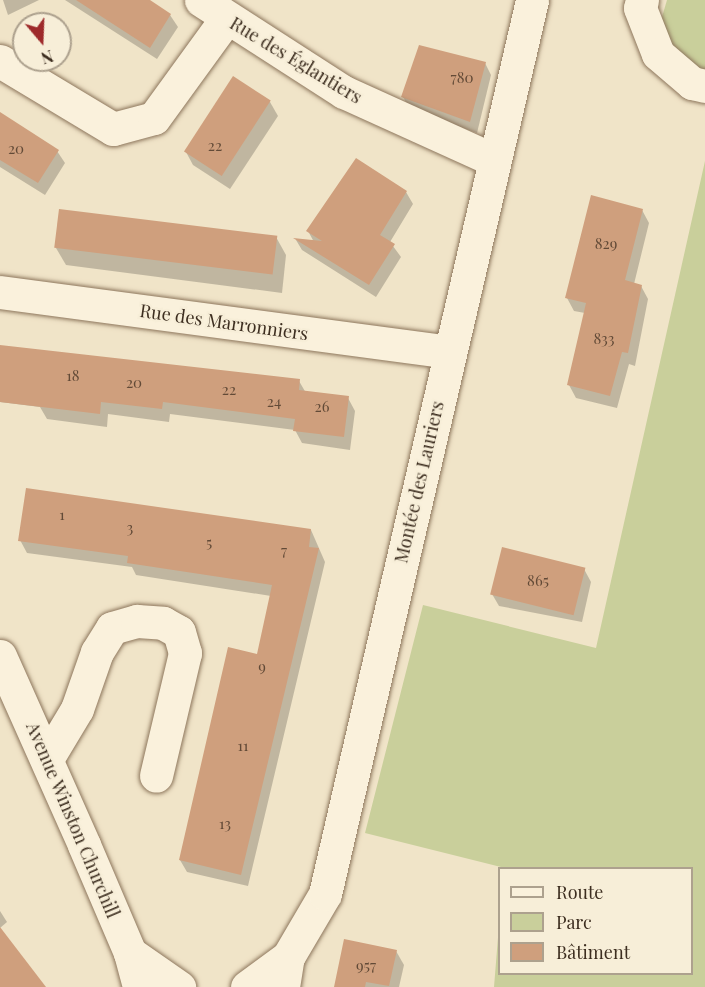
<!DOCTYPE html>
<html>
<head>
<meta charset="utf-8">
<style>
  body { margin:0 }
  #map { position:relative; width:705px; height:987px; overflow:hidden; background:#f0e4c8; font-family:"Playfair Display",serif }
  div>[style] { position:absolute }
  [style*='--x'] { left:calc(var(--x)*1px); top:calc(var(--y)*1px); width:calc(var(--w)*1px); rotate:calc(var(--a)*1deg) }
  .green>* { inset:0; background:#c9cf9b }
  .shadow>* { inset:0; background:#0003 }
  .building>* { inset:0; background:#cf9f7d; transform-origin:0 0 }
  .roads { filter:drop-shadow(0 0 2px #8d765c) drop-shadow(0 0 2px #8d765c) }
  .street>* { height:33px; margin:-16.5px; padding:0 16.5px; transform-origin:16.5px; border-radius:16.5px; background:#faf1dc }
  .secondary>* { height:33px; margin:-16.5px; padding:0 16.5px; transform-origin:16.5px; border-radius:16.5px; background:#faf1dc }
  span { translate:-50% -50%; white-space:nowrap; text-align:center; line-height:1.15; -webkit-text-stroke:4.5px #f7eed8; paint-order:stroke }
  .number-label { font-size:15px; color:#624a37 }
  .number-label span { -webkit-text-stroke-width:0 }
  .street-label { font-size:18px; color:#3d2e20 }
  .legend { position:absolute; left:498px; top:867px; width:195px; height:108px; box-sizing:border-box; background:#f7eed8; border:2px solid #ada18e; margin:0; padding:8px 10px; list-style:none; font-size:18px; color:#3d2e20 }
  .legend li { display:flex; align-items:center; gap:12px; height:30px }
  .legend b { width:30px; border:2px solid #ada18e }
  .north { position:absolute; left:12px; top:12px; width:60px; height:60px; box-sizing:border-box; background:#f7eed8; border:2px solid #ada18e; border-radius:50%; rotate:161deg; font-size:16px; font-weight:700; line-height:24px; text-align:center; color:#3d2e20 }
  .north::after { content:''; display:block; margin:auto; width:21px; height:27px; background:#9e2a2b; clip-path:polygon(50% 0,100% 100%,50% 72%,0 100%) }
</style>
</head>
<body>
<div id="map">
  <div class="green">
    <i style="clip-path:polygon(667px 0,705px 0,705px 73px,666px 41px,662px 17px)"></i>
    <i style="clip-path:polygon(705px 161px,705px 987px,494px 987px,499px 925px,500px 974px,692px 974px,692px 868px,505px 868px,365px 833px,423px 605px,596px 648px)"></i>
  </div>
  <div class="shadow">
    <i style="clip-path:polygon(3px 0,39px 0,8px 15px)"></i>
    <i style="clip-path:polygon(65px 0,148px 0,170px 15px,178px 27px,157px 59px)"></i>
    <i style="clip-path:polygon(485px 63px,491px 75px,477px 133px,410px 109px,403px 97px)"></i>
    <i style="clip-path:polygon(233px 78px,270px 102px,278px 116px,230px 189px,193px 165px,186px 152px)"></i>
    <i style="clip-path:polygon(0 114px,57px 151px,65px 163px,45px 195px,0 167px)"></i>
    <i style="clip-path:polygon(406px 192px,413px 204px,390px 242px,401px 257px,376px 297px,302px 250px,296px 240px,314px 242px,308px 231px)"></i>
    <i style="clip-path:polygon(642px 210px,649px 223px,634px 284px,641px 286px,648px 299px,635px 366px,629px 364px,617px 408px,576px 398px,569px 385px,585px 313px,574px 311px,567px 298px)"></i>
    <i style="clip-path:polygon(276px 237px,286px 255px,282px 293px,66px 265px,56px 248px)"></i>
    <i style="clip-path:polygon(0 347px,299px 381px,306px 393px,348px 398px,355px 411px,350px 450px,302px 443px,295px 430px,170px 414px,169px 422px,108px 414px,107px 427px,47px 419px,40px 407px,0 402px)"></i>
    <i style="clip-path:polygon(311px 530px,325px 562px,248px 886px,187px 872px,180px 860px,258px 656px,271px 596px,136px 575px,132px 567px,27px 553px,20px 540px)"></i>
    <i style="clip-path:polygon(584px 569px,591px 582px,582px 622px,499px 606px,492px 594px)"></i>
    <i style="clip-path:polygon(0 911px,7px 922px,0 928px)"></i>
    <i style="clip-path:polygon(396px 951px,404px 965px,399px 987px,335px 987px)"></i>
  </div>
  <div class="building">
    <i style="clip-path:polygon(76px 0,150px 0,171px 14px,150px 48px)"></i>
    <i style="clip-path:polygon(419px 45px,486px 62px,470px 122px,401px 97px)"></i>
    <i style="left:233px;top:76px;width:45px;height:90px;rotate:33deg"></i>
    <i style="clip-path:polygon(0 112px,59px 150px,38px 183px,0 160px)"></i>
    <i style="clip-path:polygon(356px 158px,407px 191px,380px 235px,395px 244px,369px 285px,293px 238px,322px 241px,306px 231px)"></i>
    <i style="clip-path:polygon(591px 195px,643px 209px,625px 280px,642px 285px,628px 353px,622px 352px,610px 396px,567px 385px,586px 303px,565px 298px)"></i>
    <i style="left:59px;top:209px;width:220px;height:39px;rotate:7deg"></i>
    <i style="clip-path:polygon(0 345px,300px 379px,299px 390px,349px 396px,344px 437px,293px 431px,295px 419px,163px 402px,162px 409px,101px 402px,100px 414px,0 402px)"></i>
    <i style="clip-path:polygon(26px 488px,311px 529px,309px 547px,319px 548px,241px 875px,179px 860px,228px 647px,257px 654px,272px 585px,127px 563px,128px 556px,18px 541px)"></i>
    <i style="left:502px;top:547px;width:86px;height:49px;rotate:14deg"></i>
    <i style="clip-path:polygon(0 927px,46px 987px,0 987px)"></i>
    <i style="clip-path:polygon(344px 939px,397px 950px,389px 986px,366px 982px,365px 987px,334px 987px)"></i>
  </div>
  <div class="roads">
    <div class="street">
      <i style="--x:201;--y:0;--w:170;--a:32.8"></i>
      <i style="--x:344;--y:92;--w:162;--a:24.4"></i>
      <i style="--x:642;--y:0;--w:8;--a:104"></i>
      <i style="--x:640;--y:8;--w:49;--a:68.6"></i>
      <i style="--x:658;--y:54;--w:45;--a:40.5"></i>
      <i style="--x:692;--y:83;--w:13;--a:13"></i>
      <i style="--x:0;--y:61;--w:132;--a:31"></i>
      <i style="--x:113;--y:129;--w:42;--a:-15"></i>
      <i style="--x:154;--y:118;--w:122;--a:-54"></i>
      <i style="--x:0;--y:292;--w:452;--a:7.6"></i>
      <i style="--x:47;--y:759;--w:58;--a:-59"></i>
      <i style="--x:77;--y:709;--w:60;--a:-70.7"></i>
      <i style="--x:97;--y:652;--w:28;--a:-58"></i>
      <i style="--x:112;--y:628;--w:26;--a:-16"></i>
      <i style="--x:137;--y:621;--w:26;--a:4"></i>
      <i style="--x:163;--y:623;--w:18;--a:29"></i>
      <i style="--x:179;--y:632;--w:22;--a:74"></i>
      <i style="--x:185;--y:653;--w:126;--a:103.3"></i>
      <i style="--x:247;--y:987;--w:51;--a:-36.2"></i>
      <i style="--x:283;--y:987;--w:30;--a:-81"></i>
      <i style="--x:288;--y:957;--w:73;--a:-59.6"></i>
      <i style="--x:325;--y:894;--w:918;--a:-76.96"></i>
    </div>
    <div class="secondary">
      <i style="--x:0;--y:656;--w:207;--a:66"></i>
      <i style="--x:84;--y:845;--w:117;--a:66.9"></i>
      <i style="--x:130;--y:953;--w:35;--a:75"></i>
      <i style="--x:130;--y:953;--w:60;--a:34.8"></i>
    </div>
  </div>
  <div class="number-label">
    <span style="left:462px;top:78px">780</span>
    <span style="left:215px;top:146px">22</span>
    <span style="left:16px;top:149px">20</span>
    <span style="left:606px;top:244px">829</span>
    <span style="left:604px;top:339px">833</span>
    <span style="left:73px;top:376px">18</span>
    <span style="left:134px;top:383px">20</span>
    <span style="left:229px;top:390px">22</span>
    <span style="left:274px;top:402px">24</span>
    <span style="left:322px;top:407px">26</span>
    <span style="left:62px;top:515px">1</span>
    <span style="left:130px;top:528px">3</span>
    <span style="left:209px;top:543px">5</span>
    <span style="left:284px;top:551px">7</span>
    <span style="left:538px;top:581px">865</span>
    <span style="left:262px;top:667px">9</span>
    <span style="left:243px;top:746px">11</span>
    <span style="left:225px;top:824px">13</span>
    <span style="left:366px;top:966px">957</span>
  </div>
  <div class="street-label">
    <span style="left:296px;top:60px;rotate:31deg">Rue des Églantiers</span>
    <span style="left:224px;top:322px;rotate:8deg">Rue des Marronniers</span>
    <span style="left:419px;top:482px;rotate:-77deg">Montée des Lauriers</span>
    <span style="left:73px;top:820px;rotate:67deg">Avenue Winston Churchill</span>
  </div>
  <ul class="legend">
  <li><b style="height:8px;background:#faf1dc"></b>Route</li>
  <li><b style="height:16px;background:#c9cf9b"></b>Parc</li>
  <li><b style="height:16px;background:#cf9f7d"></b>Bâtiment</li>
  </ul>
  <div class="north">N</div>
</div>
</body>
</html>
